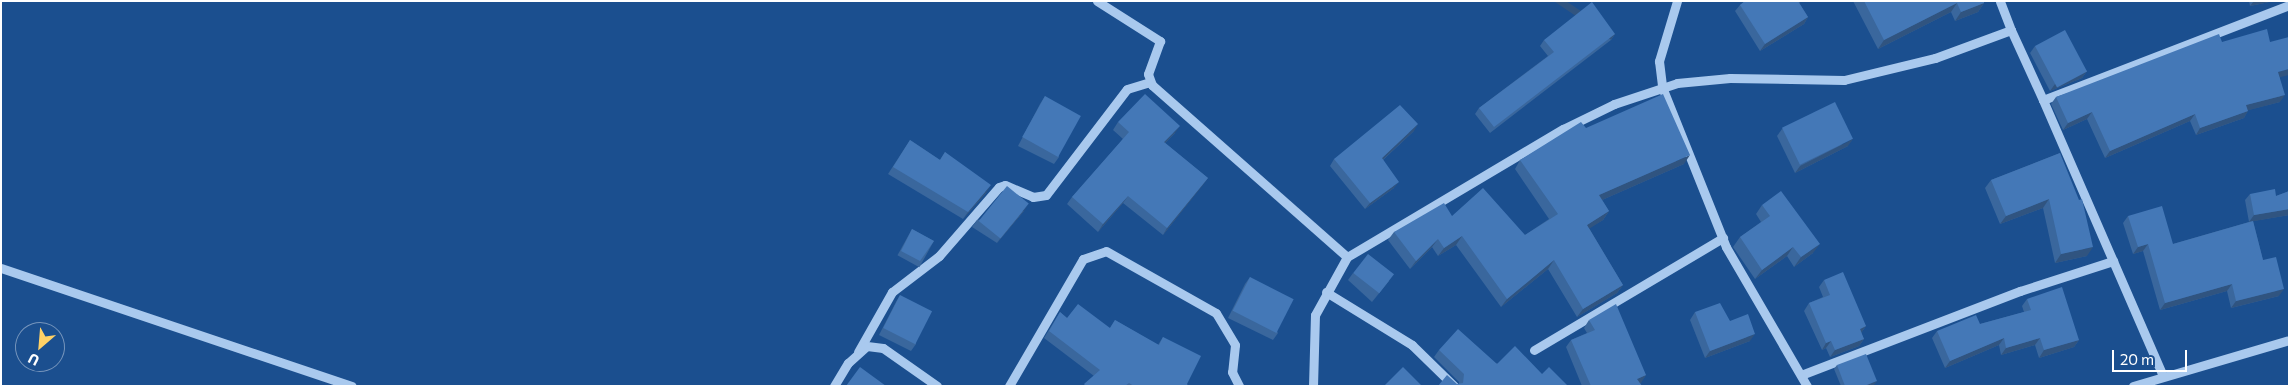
<!DOCTYPE html>
<html>
<head>
<meta charset="utf-8">
<style>
  body { margin:0 }
  #map { position:relative; width:2290px; height:387px; overflow:hidden; background:#1b4f8f; font-family:Commissioner,sans-serif }
  div>[style] { position:absolute }
  [style*='--x'] { left:calc(var(--x)*1px); top:calc(var(--y)*1px); width:calc(var(--w)*1px); rotate:calc(var(--a)*1deg) }
  .minor>* { height:9px; margin:-4.5px; padding:0 4.5px; transform-origin:4.5px; border-radius:4.5px; background:#a9c9ee }
  .wall>* { inset:0; background:#3a679d; transform-origin:0 0 }
  .shaded-wall>* { inset:0; background:#305480; transform-origin:0 0 }
  .building>* { inset:0; background:#4478b7; transform-origin:0 0 }
  span { translate:-50% -50%; white-space:nowrap; text-align:center; line-height:1.15; -webkit-text-stroke:4.5px #1b4f8f; paint-order:stroke }
  .frame { position:absolute; inset:0; border:2px solid #fff; pointer-events:none }
  .north { position:absolute; left:15px; top:322px; width:50px; height:50px; box-sizing:border-box; background:#1b4f8f; border:1px solid #7695bc; border-radius:50%; rotate:207deg; font-size:14px; font-weight:700; line-height:20px; text-align:center; color:#fff }
  .north::after { content:''; display:block; margin:auto; width:18px; height:22px; background:#ffd166; clip-path:polygon(50% 0,100% 100%,50% 72%,0 100%) }
  .scale { position:absolute; left:2112px; top:350px; width:75px; height:22px; box-sizing:border-box; border:2px solid #fff; border-top:0; padding-left:6px; font-size:15px; line-height:18px; white-space:nowrap; color:#fff; -webkit-text-stroke:4px #1b4f8f; paint-order:stroke }
</style>
</head>
<body>
<div id="map">
  <div class="minor">
    <i style="--x:1097;--y:1;--w:75;--a:32.4"></i>
    <i style="--x:1160;--y:41;--w:35;--a:110"></i>
    <i style="--x:1148;--y:74;--w:12;--a:70"></i>
    <i style="--x:1152;--y:85;--w:260;--a:41.4"></i>
    <i style="--x:1677;--y:1;--w:63;--a:106.7"></i>
    <i style="--x:1659;--y:61;--w:26;--a:83"></i>
    <i style="--x:1662;--y:87;--w:172;--a:68.2"></i>
    <i style="--x:1726;--y:247;--w:161;--a:59.8"></i>
    <i style="--x:2011;--y:30;--w:77;--a:65.4"></i>
    <i style="--x:1;--y:268;--w:370;--a:18.6"></i>
    <i style="--x:1326;--y:292;--w:101;--a:31.6"></i>
    <i style="--x:1412;--y:345;--w:59;--a:44.3"></i>
    <i style="--x:1534;--y:350;--w:220;--a:-30.7"></i>
    <i style="--x:858;--y:352;--w:69;--a:-60.5"></i>
    <i style="--x:892;--y:292;--w:59;--a:-37.5"></i>
    <i style="--x:939;--y:256;--w:91;--a:-49"></i>
    <i style="--x:999;--y:187;--w:6;--a:-18"></i>
    <i style="--x:1005;--y:185;--w:30;--a:23"></i>
    <i style="--x:1033;--y:197;--w:13;--a:-9"></i>
    <i style="--x:1046;--y:195;--w:133;--a:-52.6"></i>
    <i style="--x:1127;--y:89;--w:24;--a:-17"></i>
    <i style="--x:1801;--y:375;--w:235;--a:-21"></i>
    <i style="--x:2020;--y:291;--w:98;--a:-17.9"></i>
    <i style="--x:2163;--y:376;--w:301;--a:-113.5"></i>
    <i style="--x:2043;--y:100;--w:264;--a:-21.1"></i>
    <i style="--x:834;--y:386;--w:27;--a:-59"></i>
    <i style="--x:848;--y:363;--w:25;--a:-42"></i>
    <i style="--x:867;--y:346;--w:16;--a:7"></i>
    <i style="--x:883;--y:348;--w:66;--a:35.1"></i>
    <i style="--x:1009;--y:386;--w:147;--a:-59.8"></i>
    <i style="--x:1083;--y:259;--w:24;--a:-19"></i>
    <i style="--x:1106;--y:251;--w:126;--a:29.4"></i>
    <i style="--x:1216;--y:313;--w:37;--a:59"></i>
    <i style="--x:1235;--y:345;--w:27;--a:96"></i>
    <i style="--x:1232;--y:372;--w:16;--a:63"></i>
    <i style="--x:1313;--y:386;--w:71;--a:-88.4"></i>
    <i style="--x:1315;--y:315;--w:66;--a:-61.1"></i>
    <i style="--x:1347;--y:257;--w:251;--a:-30.7"></i>
    <i style="--x:1563;--y:129;--w:57;--a:-26.1"></i>
    <i style="--x:1614;--y:104;--w:66;--a:-18.4"></i>
    <i style="--x:1677;--y:83;--w:53;--a:-5.4"></i>
    <i style="--x:1730;--y:78;--w:114;--a:1"></i>
    <i style="--x:1844;--y:80;--w:94;--a:-13.6"></i>
    <i style="--x:1935;--y:58;--w:81;--a:-20.2"></i>
    <i style="--x:2011;--y:30;--w:31;--a:-111"></i>
    <i style="--x:2133;--y:386;--w:163;--a:-16.4"></i>
  </div>
  <div class="wall">
    <i style="clip-path:polygon(1745px 1px,1802px 1px,1799px 3px,1808px 17px,1804px 24px,1760px 51px,1735px 11px,1740px 5px)"></i>
    <i style="clip-path:polygon(1853px 1px,1984px 1px,1984px 3px,1978px 12px,1955px 21px,1951px 12px,1878px 49px)"></i>
    <i style="clip-path:polygon(2249px 1px,2274px 1px,2250px 6px)"></i>
    <i style="clip-path:polygon(1615px 34px,1611px 40px,1490px 133px,1475px 114px,1479px 108px,1548px 56px,1540px 46px,1544px 40px)"></i>
    <i style="clip-path:polygon(2222px 42px,2280px 77px,2280px 102px,2248px 110px,2244px 118px,2196px 135px,2190px 121px,2105px 158px,2087px 119px,2063px 130px,2051px 104px,2056px 97px)"></i>
    <i style="clip-path:polygon(2035px 46px,2087px 71px,2082px 78px,2050px 91px,2030px 53px)"></i>
    <i style="clip-path:polygon(1045px 96px,1059px 157px,1054px 164px,1018px 146px,1040px 104px)"></i>
    <i style="clip-path:polygon(1118px 122px,1175px 133px,1165px 143px,1208px 178px,1163px 235px,1123px 203px,1098px 232px,1067px 204px,1072px 197px,1123px 139px,1113px 130px)"></i>
    <i style="clip-path:polygon(1586px 128px,1684px 164px,1602px 200px,1609px 211px,1603px 220px,1589px 228px,1623px 285px,1617px 293px,1577px 317px,1548px 269px,1501px 307px,1456px 245px,1438px 256px,1432px 247px,1410px 269px,1388px 240px,1394px 232px,1452px 216px,1525px 235px,1549px 219px,1515px 169px,1520px 160px)"></i>
    <i style="clip-path:polygon(1782px 129px,1848px 146px,1795px 173px,1777px 136px)"></i>
    <i style="clip-path:polygon(1414px 131px,1383px 160px,1394px 188px,1365px 209px,1330px 166px,1334px 159px)"></i>
    <i style="clip-path:polygon(910px 140px,940px 160px,945px 152px,986px 193px,963px 219px,888px 174px)"></i>
    <i style="clip-path:polygon(2060px 153px,2087px 256px,2055px 263px,2043px 208px,2000px 224px,1985px 188px,1991px 180px)"></i>
    <i style="clip-path:polygon(2289px 191px,2289px 215px,2253px 221px,2263px 260px,2279px 296px,2231px 308px,2227px 291px,2160px 310px,2143px 251px,2133px 254px,2123px 223px,2128px 216px,2173px 244px,2249px 222px,2245px 200px,2250px 194px,2276px 196px)"></i>
    <i style="clip-path:polygon(1762px 205px,1813px 253px,1794px 267px,1787px 256px,1755px 279px,1733px 247px,1740px 237px,1761px 222px,1756px 214px)"></i>
    <i style="clip-path:polygon(1024px 211px,997px 243px,972px 227px,977px 220px)"></i>
    <i style="left:912px;top:229px;width:25px;height:30px;rotate:29deg"></i>
    <i style="clip-path:polygon(1353px 273px,1389px 281px,1372px 302px,1348px 280px)"></i>
    <i style="clip-path:polygon(1250px 277px,1278px 333px,1273px 340px,1228px 318px,1245px 284px)"></i>
    <i style="clip-path:polygon(1824px 280px,1866px 326px,1861px 333px,1864px 339px,1859px 346px,1830px 357px,1826px 348px,1822px 350px,1804px 311px,1809px 303px,1823px 297px,1819px 287px)"></i>
    <i style="clip-path:polygon(900px 295px,916px 344px,911px 351px,879px 335px,896px 302px)"></i>
    <i style="clip-path:polygon(2027px 299px,2079px 340px,2074px 347px,2039px 358px,2035px 345px,2001px 355px,1999px 345px,1945px 368px,1932px 338px,1937px 331px,1980px 324px,2024px 312px,2022px 306px)"></i>
    <i style="clip-path:polygon(1060px 312px,1067px 318px,1110px 328px,1115px 320px,1158px 345px,1163px 337px,1188px 386px,1083px 386px,1094px 376px,1044px 338px)"></i>
    <i style="clip-path:polygon(1695px 312px,1730px 321px,1750px 341px,1705px 358px,1690px 320px)"></i>
    <i style="clip-path:polygon(1589px 320px,1646px 375px,1640px 383px,1642px 386px,1582px 386px,1566px 347px,1571px 340px,1587px 333px,1584px 328px)"></i>
    <i style="clip-path:polygon(1439px 350px,1542px 374px,1568px 386px,1438px 386px,1457px 384px,1459px 384px,1459px 382px,1434px 357px)"></i>
    <i style="clip-path:polygon(1837px 365px,1874px 385px,1871px 386px,1841px 386px,1834px 369px)"></i>
  </div>
  <div class="shaded-wall">
    <i style="clip-path:polygon(2254px 1px,2274px 1px,2250px 6px)"></i>
    <i style="clip-path:polygon(1957px 3px,1951px 12px,1878px 49px,1884px 40px)"></i>
    <i style="clip-path:polygon(1984px 3px,1978px 12px,1955px 21px,1961px 12px)"></i>
    <i style="clip-path:polygon(1808px 17px,1804px 24px,1760px 51px,1765px 44px)"></i>
    <i style="left:1615px;top:34px;width:7px;height:153px;rotate:124deg"></i>
    <i style="clip-path:polygon(2289px 69px,2289px 75px,2273px 79px,2278px 72px)"></i>
    <i style="clip-path:polygon(2087px 71px,2082px 78px,2050px 91px,2055px 84px)"></i>
    <i style="clip-path:polygon(2285px 95px,2280px 102px,2242px 112px,2246px 105px)"></i>
    <i style="clip-path:polygon(2248px 111px,2244px 118px,2196px 135px,2200px 128px)"></i>
    <i style="clip-path:polygon(2092px 112px,2087px 119px,2063px 130px,2068px 123px)"></i>
    <i style="clip-path:polygon(2195px 114px,2190px 121px,2105px 158px,2110px 151px)"></i>
    <i style="clip-path:polygon(1418px 124px,1414px 131px,1377px 165px,1382px 158px)"></i>
    <i style="clip-path:polygon(1180px 126px,1175px 133px,1159px 149px,1164px 142px)"></i>
    <i style="clip-path:polygon(1853px 139px,1848px 146px,1795px 173px,1800px 166px)"></i>
    <i style="clip-path:polygon(1690px 155px,1684px 164px,1593px 204px,1599px 195px)"></i>
    <i style="clip-path:polygon(1208px 178px,1203px 185px,1163px 235px,1167px 228px)"></i>
    <i style="clip-path:polygon(1399px 182px,1394px 188px,1365px 209px,1370px 203px)"></i>
    <i style="clip-path:polygon(991px 185px,986px 193px,963px 219px,968px 212px)"></i>
    <i style="clip-path:polygon(1128px 196px,1123px 203px,1098px 232px,1103px 224px)"></i>
    <i style="clip-path:polygon(2049px 199px,2043px 208px,2000px 224px,2006px 216px)"></i>
    <i style="clip-path:polygon(1029px 204px,1024px 211px,997px 243px,1002px 236px)"></i>
    <i style="clip-path:polygon(2289px 209px,2289px 215px,2249px 222px,2254px 215px)"></i>
    <i style="clip-path:polygon(1609px 211px,1603px 220px,1581px 234px,1587px 225px)"></i>
    <i style="clip-path:polygon(1462px 236px,1456px 245px,1438px 256px,1444px 248px)"></i>
    <i style="clip-path:polygon(1438px 239px,1432px 247px,1410px 269px,1416px 261px)"></i>
    <i style="clip-path:polygon(1820px 244px,1813px 253px,1794px 267px,1801px 257px)"></i>
    <i style="clip-path:polygon(2148px 244px,2143px 251px,2133px 254px,2138px 247px)"></i>
    <i style="clip-path:polygon(1793px 247px,1787px 256px,1755px 279px,1762px 270px)"></i>
    <i style="clip-path:polygon(2093px 247px,2087px 256px,2055px 263px,2061px 254px)"></i>
    <i style="clip-path:polygon(1554px 260px,1548px 269px,1501px 307px,1507px 299px)"></i>
    <i style="clip-path:polygon(2232px 284px,2227px 291px,2160px 310px,2165px 303px)"></i>
    <i style="clip-path:polygon(1623px 285px,1617px 293px,1577px 317px,1583px 309px)"></i>
    <i style="clip-path:polygon(2284px 289px,2279px 296px,2231px 308px,2236px 301px)"></i>
    <i style="clip-path:polygon(1866px 326px,1861px 333px,1860px 329px)"></i>
    <i style="clip-path:polygon(1755px 334px,1750px 341px,1705px 358px,1710px 351px)"></i>
    <i style="clip-path:polygon(2004px 338px,1999px 345px,1945px 368px,1950px 361px)"></i>
    <i style="clip-path:polygon(2040px 338px,2035px 345px,2001px 355px,2006px 348px)"></i>
    <i style="clip-path:polygon(1864px 339px,1859px 346px,1830px 357px,1835px 350px)"></i>
    <i style="clip-path:polygon(2079px 340px,2074px 347px,2039px 358px,2044px 350px)"></i>
    <i style="clip-path:polygon(1831px 341px,1826px 348px,1822px 350px,1826px 343px)"></i>
    <i style="clip-path:polygon(1646px 375px,1641px 383px,1634px 386px,1637px 379px)"></i>
    <i style="clip-path:polygon(1877px 381px,1874px 385px,1871px 386px,1864px 386px)"></i>
  </div>
  <div class="building">
    <i style="clip-path:polygon(1745px 1px,1798px 1px,1808px 17px,1765px 44px,1740px 5px)"></i>
    <i style="clip-path:polygon(1864px 1px,1984px 1px,1984px 3px,1961px 12px,1957px 3px,1884px 40px)"></i>
    <i style="clip-path:polygon(1592px 2px,1615px 34px,1494px 127px,1479px 108px,1554px 52px,1544px 40px)"></i>
    <i style="clip-path:polygon(2267px 29px,2270px 42px,2289px 37px,2289px 69px,2278px 72px,2285px 95px,2246px 105px,2248px 111px,2200px 128px,2195px 114px,2110px 151px,2092px 112px,2068px 123px,2056px 97px,2219px 34px,2222px 42px)"></i>
    <i style="left:2065px;top:30px;width:47px;height:34px;rotate:62deg"></i>
    <i style="clip-path:polygon(1145px 94px,1180px 126px,1164px 142px,1208px 178px,1167px 228px,1128px 196px,1103px 224px,1072px 197px,1129px 132px,1118px 122px)"></i>
    <i style="clip-path:polygon(1663px 94px,1690px 155px,1599px 195px,1609px 211px,1587px 225px,1623px 285px,1583px 309px,1554px 260px,1507px 299px,1462px 236px,1444px 248px,1438px 239px,1416px 261px,1394px 232px,1444px 203px,1452px 216px,1483px 188px,1525px 235px,1558px 214px,1520px 160px,1581px 122px,1586px 128px)"></i>
    <i style="left:1045px;top:96px;width:41px;height:47px;rotate:29deg"></i>
    <i style="left:1835px;top:102px;width:41px;height:59px;rotate:64deg"></i>
    <i style="clip-path:polygon(1400px 105px,1418px 124px,1382px 158px,1399px 182px,1370px 203px,1334px 159px)"></i>
    <i style="clip-path:polygon(910px 140px,940px 160px,945px 152px,991px 185px,968px 212px,893px 167px)"></i>
    <i style="clip-path:polygon(2060px 153px,2079px 200px,2082px 199px,2093px 247px,2061px 254px,2049px 199px,2006px 216px,1991px 180px)"></i>
    <i style="left:1007px;top:186px;width:28px;height:45px;rotate:39deg"></i>
    <i style="clip-path:polygon(2275px 189px,2276px 196px,2289px 191px,2289px 209px,2254px 215px,2250px 194px)"></i>
    <i style="clip-path:polygon(1781px 191px,1820px 244px,1801px 257px,1793px 247px,1762px 270px,1740px 237px,1770px 216px,1762px 205px)"></i>
    <i style="clip-path:polygon(2162px 206px,2173px 244px,2253px 221px,2263px 260px,2276px 257px,2284px 289px,2236px 301px,2232px 284px,2165px 303px,2148px 244px,2138px 247px,2128px 216px)"></i>
    <i style="clip-path:polygon(912px 229px,934px 241px,920px 261px,901px 251px)"></i>
    <i style="left:1368px;top:254px;width:33px;height:24px;rotate:38deg"></i>
    <i style="clip-path:polygon(1843px 272px,1866px 326px,1860px 329px,1864px 339px,1835px 350px,1831px 341px,1826px 343px,1809px 303px,1830px 295px,1824px 280px)"></i>
    <i style="left:1250px;top:277px;width:49px;height:38px;rotate:27deg"></i>
    <i style="clip-path:polygon(2062px 287px,2079px 340px,2044px 350px,2040px 338px,2006px 348px,2004px 338px,1950px 361px,1937px 331px,1976px 315px,1980px 324px,2031px 310px,2027px 299px)"></i>
    <i style="left:900px;top:295px;width:36px;height:37px;rotate:27deg"></i>
    <i style="clip-path:polygon(1720px 303px,1730px 321px,1748px 314px,1755px 334px,1710px 351px,1695px 312px)"></i>
    <i style="clip-path:polygon(1078px 304px,1110px 328px,1115px 320px,1159px 345px,1163px 337px,1201px 356px,1187px 384px,1188px 386px,1134px 386px,1129px 383px,1125px 386px,1086px 386px,1084px 384px,1100px 370px,1049px 331px,1060px 312px,1067px 318px)"></i>
    <i style="clip-path:polygon(1616px 304px,1646px 375px,1637px 379px,1642px 386px,1591px 386px,1571px 340px,1595px 330px,1589px 320px)"></i>
    <i style="clip-path:polygon(1458px 329px,1497px 364px,1515px 346px,1542px 374px,1549px 367px,1568px 386px,1480px 386px,1479px 385px,1478px 386px,1438px 386px,1447px 375px,1457px 384px,1463px 383px,1464px 374px,1439px 350px)"></i>
    <i style="clip-path:polygon(1866px 354px,1877px 381px,1864px 386px,1845px 386px,1837px 365px)"></i>
    <i style="clip-path:polygon(860px 367px,886px 386px,846px 386px)"></i>
    <i style="clip-path:polygon(1403px 367px,1422px 386px,1384px 386px)"></i>
  </div>
  <div class="frame"></div>
  <div class="north">U</div>
  <div class="scale">20 m</div>
</div>
</body>
</html>
